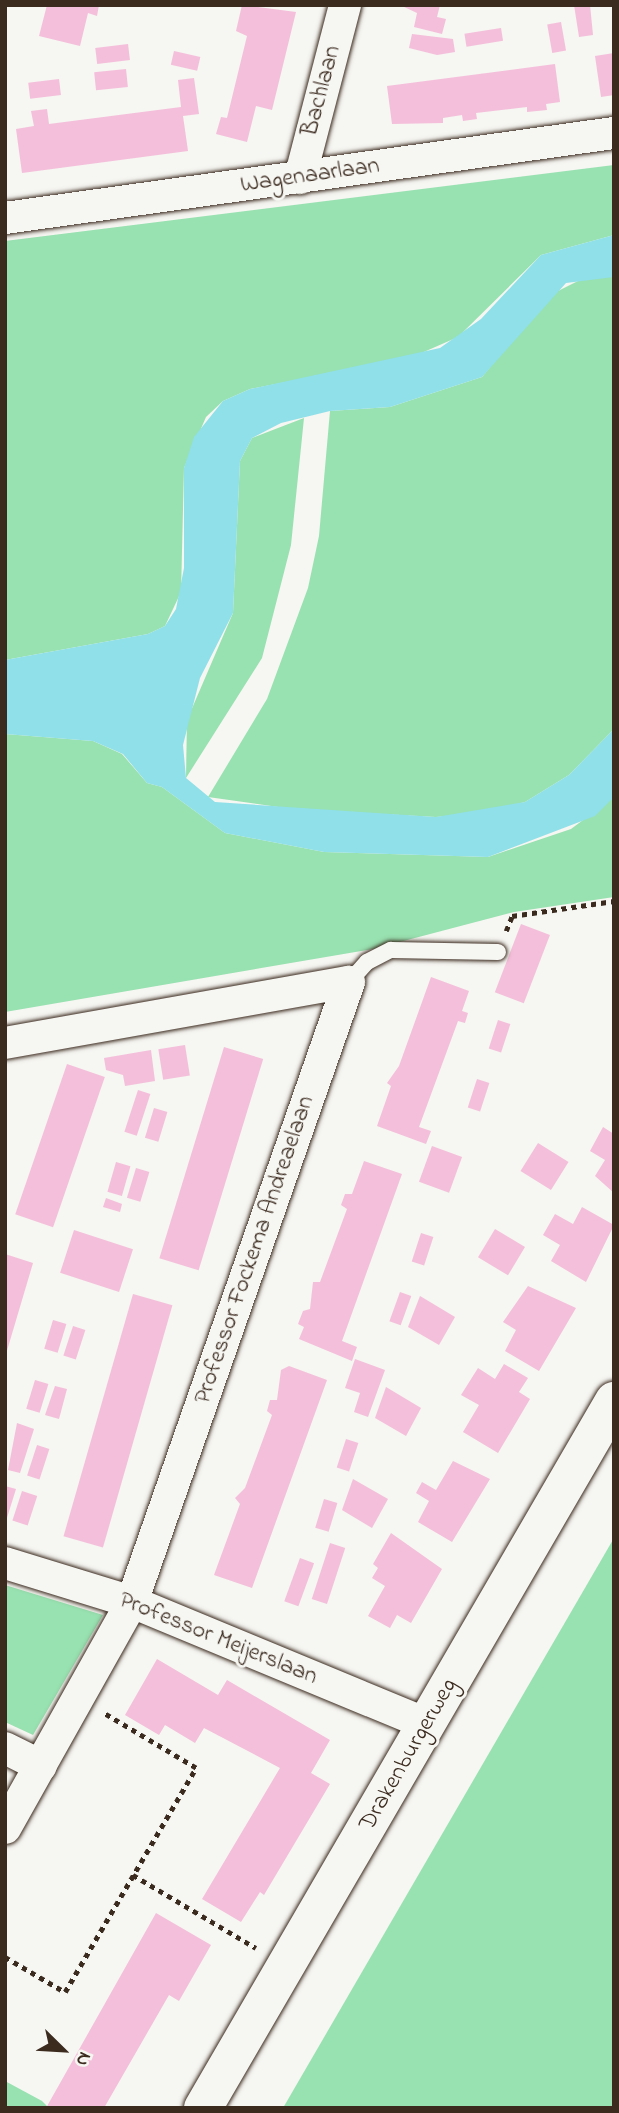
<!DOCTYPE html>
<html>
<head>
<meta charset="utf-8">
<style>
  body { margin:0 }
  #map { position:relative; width:619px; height:2113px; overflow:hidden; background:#f6f6f2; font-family:"Indie Flower",sans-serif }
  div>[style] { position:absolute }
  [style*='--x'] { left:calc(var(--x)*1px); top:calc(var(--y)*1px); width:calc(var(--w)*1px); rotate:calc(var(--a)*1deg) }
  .green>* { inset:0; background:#98e1b0 }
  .water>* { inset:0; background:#8fe0e8 }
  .building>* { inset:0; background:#f4bfda; transform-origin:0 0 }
  .path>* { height:4.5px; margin-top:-2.25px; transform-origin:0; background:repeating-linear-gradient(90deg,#3b2a1e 0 5px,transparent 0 10px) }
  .roads { filter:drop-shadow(0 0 2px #3b2a1e) drop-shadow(0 0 2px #3b2a1e) }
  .service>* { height:16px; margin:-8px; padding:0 8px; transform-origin:8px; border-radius:8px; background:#f6f6f2 }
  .minor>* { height:32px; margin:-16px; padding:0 16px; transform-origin:16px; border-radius:16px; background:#f6f6f2 }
  .secondary>* { height:38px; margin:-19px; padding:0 19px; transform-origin:19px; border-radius:19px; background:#f6f6f2 }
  span { translate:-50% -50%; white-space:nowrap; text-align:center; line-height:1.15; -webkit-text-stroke:6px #f6f6f2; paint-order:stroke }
  .street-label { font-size:24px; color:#3b2a1e }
  .frame { position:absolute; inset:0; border:7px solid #3b2a1e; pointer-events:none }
  .north { position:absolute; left:28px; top:2015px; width:70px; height:70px; -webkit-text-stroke:5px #f6f6f2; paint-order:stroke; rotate:114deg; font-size:19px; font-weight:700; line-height:28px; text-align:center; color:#3b2a1e }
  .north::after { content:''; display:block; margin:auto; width:24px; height:32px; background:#3b2a1e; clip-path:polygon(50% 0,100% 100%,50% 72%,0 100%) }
</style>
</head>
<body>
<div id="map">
  <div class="green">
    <i style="clip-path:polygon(614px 165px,614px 235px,541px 255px,458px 337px,410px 358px,250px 389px,223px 401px,206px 417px,184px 468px,181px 592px,165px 626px,148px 634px,5px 660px,5px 241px)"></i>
    <i style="clip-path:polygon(586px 277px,614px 277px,614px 729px,569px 775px,525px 802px,480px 813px,436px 817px,292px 809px,208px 797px,267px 699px,308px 588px,319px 536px,330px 411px,390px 407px,482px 377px,550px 295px)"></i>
    <i style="clip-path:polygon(304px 418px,291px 545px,262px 658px,186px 778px,187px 720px,233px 613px,240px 461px,252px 438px)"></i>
    <i style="clip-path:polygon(5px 734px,93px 741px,122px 754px,147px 783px,162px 787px,225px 833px,324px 852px,488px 857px,571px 829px,614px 797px,614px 897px,514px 912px,373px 949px,5px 1012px)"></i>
    <i style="clip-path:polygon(614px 1538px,614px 2108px,283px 2108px)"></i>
    <i style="clip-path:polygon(5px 1585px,103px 1615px,33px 1735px,5px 1722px)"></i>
    <i style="clip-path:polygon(5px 2081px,42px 2101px,49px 2108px,5px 2108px)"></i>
  </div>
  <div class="water">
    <i style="clip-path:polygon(614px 235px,614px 277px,566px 283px,482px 377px,390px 407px,330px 411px,281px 423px,252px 438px,240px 461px,233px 613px,200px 678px,183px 745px,186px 778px,215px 802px,436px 817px,525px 802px,569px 775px,614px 729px,614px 797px,595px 816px,488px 857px,324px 852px,225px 833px,162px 787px,147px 783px,123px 754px,93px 741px,5px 734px,5px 660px,148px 634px,165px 626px,176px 609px,184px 568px,184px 468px,194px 437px,223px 401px,250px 389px,440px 348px,481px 319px,541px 255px)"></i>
  </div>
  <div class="building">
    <i style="clip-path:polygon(47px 5px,99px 5px,97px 16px,88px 13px,80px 46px,39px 36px)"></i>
    <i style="clip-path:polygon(242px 5px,296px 12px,272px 110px,256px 106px,247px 142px,216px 134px,221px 117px,227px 118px,247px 36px,236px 31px)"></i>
    <i style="clip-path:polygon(400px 5px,440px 5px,437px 17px,446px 19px,442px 34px,414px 27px,417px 13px)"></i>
    <i style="clip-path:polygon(574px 5px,590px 5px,593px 35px,579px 37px)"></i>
    <i style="left:561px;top:22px;width:29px;height:14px;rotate:80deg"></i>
    <i style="left:501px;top:28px;width:13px;height:37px;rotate:81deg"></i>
    <i style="clip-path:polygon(412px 34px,453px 39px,455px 52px,437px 55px,409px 48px)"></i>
    <i style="left:128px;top:44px;width:16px;height:33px;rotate:83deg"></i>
    <i style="left:174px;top:51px;width:27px;height:14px;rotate:13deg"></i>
    <i style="clip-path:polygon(614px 53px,614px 95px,601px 97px,595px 56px)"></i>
    <i style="clip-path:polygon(555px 64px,560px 102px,546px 104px,547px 110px,527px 112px,527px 107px,476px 113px,477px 119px,463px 121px,462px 115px,443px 118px,443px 123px,392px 124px,387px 86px)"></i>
    <i style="left:126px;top:69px;width:18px;height:32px;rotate:84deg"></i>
    <i style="clip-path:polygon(194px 78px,199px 114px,183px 116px,188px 151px,22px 173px,16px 129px,34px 126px,31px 111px,47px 109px,49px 124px,181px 107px,178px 80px)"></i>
    <i style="left:59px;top:79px;width:16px;height:31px;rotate:83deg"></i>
    <i style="left:521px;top:924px;width:31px;height:73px;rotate:21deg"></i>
    <i style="clip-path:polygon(431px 977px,469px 991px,462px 1011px,468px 1013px,465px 1023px,458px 1021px,419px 1127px,431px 1131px,426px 1144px,377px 1126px,391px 1086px,387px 1083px,399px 1066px)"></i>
    <i style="left:498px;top:1020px;width:13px;height:30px;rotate:18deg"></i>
    <i style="left:185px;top:1045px;width:31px;height:27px;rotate:81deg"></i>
    <i style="left:224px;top:1047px;width:41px;height:221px;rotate:17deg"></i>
    <i style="clip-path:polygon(151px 1050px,155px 1081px,125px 1086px,123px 1075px,106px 1070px,104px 1058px)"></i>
    <i style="left:67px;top:1064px;width:40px;height:159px;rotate:19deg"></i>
    <i style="left:477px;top:1079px;width:13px;height:30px;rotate:18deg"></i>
    <i style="left:138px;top:1090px;width:13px;height:44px;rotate:18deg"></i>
    <i style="left:154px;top:1108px;width:14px;height:31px;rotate:17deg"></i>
    <i style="clip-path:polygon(603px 1127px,614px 1134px,614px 1193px,595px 1176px,605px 1160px,590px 1151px)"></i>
    <i style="left:538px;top:1143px;width:36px;height:33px;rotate:32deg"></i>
    <i style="left:432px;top:1146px;width:32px;height:38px;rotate:20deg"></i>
    <i style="clip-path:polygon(364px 1161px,402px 1174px,342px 1341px,357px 1347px,352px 1361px,299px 1339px,304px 1327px,298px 1324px,303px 1311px,310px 1309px,313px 1282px,320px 1282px,347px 1209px,341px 1205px,345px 1194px,352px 1194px)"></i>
    <i style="left:116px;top:1162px;width:15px;height:31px;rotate:16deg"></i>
    <i style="left:136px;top:1168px;width:14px;height:31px;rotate:17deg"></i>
    <i style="clip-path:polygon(106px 1198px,122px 1204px,120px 1212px,103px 1207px)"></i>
    <i style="clip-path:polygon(582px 1207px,614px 1225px,586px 1282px,551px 1261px,560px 1245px,543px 1235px,555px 1214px,573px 1224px)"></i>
    <i style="left:495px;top:1229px;width:35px;height:33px;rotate:31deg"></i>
    <i style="left:74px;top:1230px;width:62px;height:45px;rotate:18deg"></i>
    <i style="left:421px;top:1233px;width:13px;height:30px;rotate:18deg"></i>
    <i style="clip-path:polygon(5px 1254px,33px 1263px,6px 1354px,5px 1354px)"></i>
    <i style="clip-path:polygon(528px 1286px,576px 1308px,539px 1371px,505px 1351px,516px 1330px,503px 1322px)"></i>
    <i style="left:400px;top:1292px;width:12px;height:31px;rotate:20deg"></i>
    <i style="left:133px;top:1294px;width:41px;height:252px;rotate:16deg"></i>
    <i style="clip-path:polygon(420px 1296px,455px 1317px,439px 1345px,408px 1327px)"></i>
    <i style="left:53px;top:1320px;width:14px;height:30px;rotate:17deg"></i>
    <i style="left:73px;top:1326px;width:13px;height:31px;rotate:18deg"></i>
    <i style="clip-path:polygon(355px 1359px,385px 1370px,368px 1417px,354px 1412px,360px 1393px,345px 1388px)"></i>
    <i style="clip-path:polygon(504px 1364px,528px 1378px,519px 1392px,530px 1399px,498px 1453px,463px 1432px,479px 1405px,461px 1395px,478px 1368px,495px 1379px)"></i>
    <i style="clip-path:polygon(289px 1366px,327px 1380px,252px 1588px,214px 1575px,240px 1504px,235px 1498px,245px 1488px,272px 1415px,267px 1411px,270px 1400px,277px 1400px,281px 1370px)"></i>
    <i style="left:35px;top:1380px;width:14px;height:30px;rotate:17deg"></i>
    <i style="clip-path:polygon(55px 1386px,67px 1389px,59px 1419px,45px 1415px)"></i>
    <i style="clip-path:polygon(386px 1387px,421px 1408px,406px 1436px,375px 1418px)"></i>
    <i style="clip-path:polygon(17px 1423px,34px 1429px,20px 1473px,8px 1470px)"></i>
    <i style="left:346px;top:1439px;width:13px;height:30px;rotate:18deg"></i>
    <i style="left:37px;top:1445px;width:13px;height:32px;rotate:18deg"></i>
    <i style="clip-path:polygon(453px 1461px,490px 1479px,452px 1542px,418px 1522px,429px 1501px,416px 1493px,422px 1482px,436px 1490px)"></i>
    <i style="clip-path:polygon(353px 1479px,388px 1499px,372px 1528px,342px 1510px)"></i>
    <i style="clip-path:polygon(5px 1486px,16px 1489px,6px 1521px,5px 1521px)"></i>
    <i style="left:22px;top:1491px;width:16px;height:31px;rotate:18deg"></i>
    <i style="left:324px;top:1499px;width:14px;height:30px;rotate:17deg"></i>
    <i style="clip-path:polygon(391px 1533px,442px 1569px,411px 1623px,397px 1615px,390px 1628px,368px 1616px,385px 1586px,372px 1578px,378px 1568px,373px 1564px)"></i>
    <i style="left:330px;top:1543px;width:16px;height:59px;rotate:18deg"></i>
    <i style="left:300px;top:1558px;width:15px;height:46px;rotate:20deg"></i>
    <i style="clip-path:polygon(157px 1659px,218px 1695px,227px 1680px,330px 1740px,311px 1773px,330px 1784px,264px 1895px,260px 1892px,241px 1922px,202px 1899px,280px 1768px,204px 1728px,195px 1743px,165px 1725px,159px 1735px,125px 1715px)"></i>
    <i style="clip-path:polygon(156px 1913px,211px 1945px,179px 2001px,169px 1995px,104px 2108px,46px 2108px)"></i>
  </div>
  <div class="path">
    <i style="--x:506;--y:931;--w:16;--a:-68"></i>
    <i style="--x:512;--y:916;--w:103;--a:-8.4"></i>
    <i style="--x:133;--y:1875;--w:143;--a:30.7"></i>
    <i style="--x:5;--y:1957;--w:69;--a:30.3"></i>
    <i style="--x:65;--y:1992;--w:259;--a:-59.7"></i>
    <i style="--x:196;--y:1768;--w:106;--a:-149.3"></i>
  </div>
  <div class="roads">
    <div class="service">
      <i style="--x:349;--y:982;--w:27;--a:-48"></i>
      <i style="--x:367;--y:962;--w:27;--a:-27"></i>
      <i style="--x:391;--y:950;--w:107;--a:1.1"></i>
    </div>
    <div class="minor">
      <i style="--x:300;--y:178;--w:179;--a:-75.4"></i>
      <i style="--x:5;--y:218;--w:615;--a:-7.95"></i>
      <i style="--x:5;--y:1043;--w:349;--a:-10.1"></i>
      <i style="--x:349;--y:982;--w:657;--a:109.29"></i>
      <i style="--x:132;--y:1602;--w:259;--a:119.3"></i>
      <i style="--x:5;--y:1563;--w:133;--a:17.1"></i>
      <i style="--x:132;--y:1602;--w:319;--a:22.5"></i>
      <i style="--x:5;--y:1748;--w:40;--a:26.6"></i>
    </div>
    <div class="secondary">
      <i style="--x:203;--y:2108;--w:818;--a:-59.83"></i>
    </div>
  </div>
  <div class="street-label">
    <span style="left:322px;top:91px;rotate:-75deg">Bachlaan</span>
    <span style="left:310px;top:176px;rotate:-8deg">Wagenaarlaan</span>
    <span style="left:255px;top:1250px;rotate:-71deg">Professor Fockema Andreaelaan</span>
    <span style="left:218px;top:1639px;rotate:22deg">Professor Meijerslaan</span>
    <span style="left:409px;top:1755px;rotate:-60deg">Drakenburgerweg</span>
  </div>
  <div class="frame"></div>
  <div class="north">N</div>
</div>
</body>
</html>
